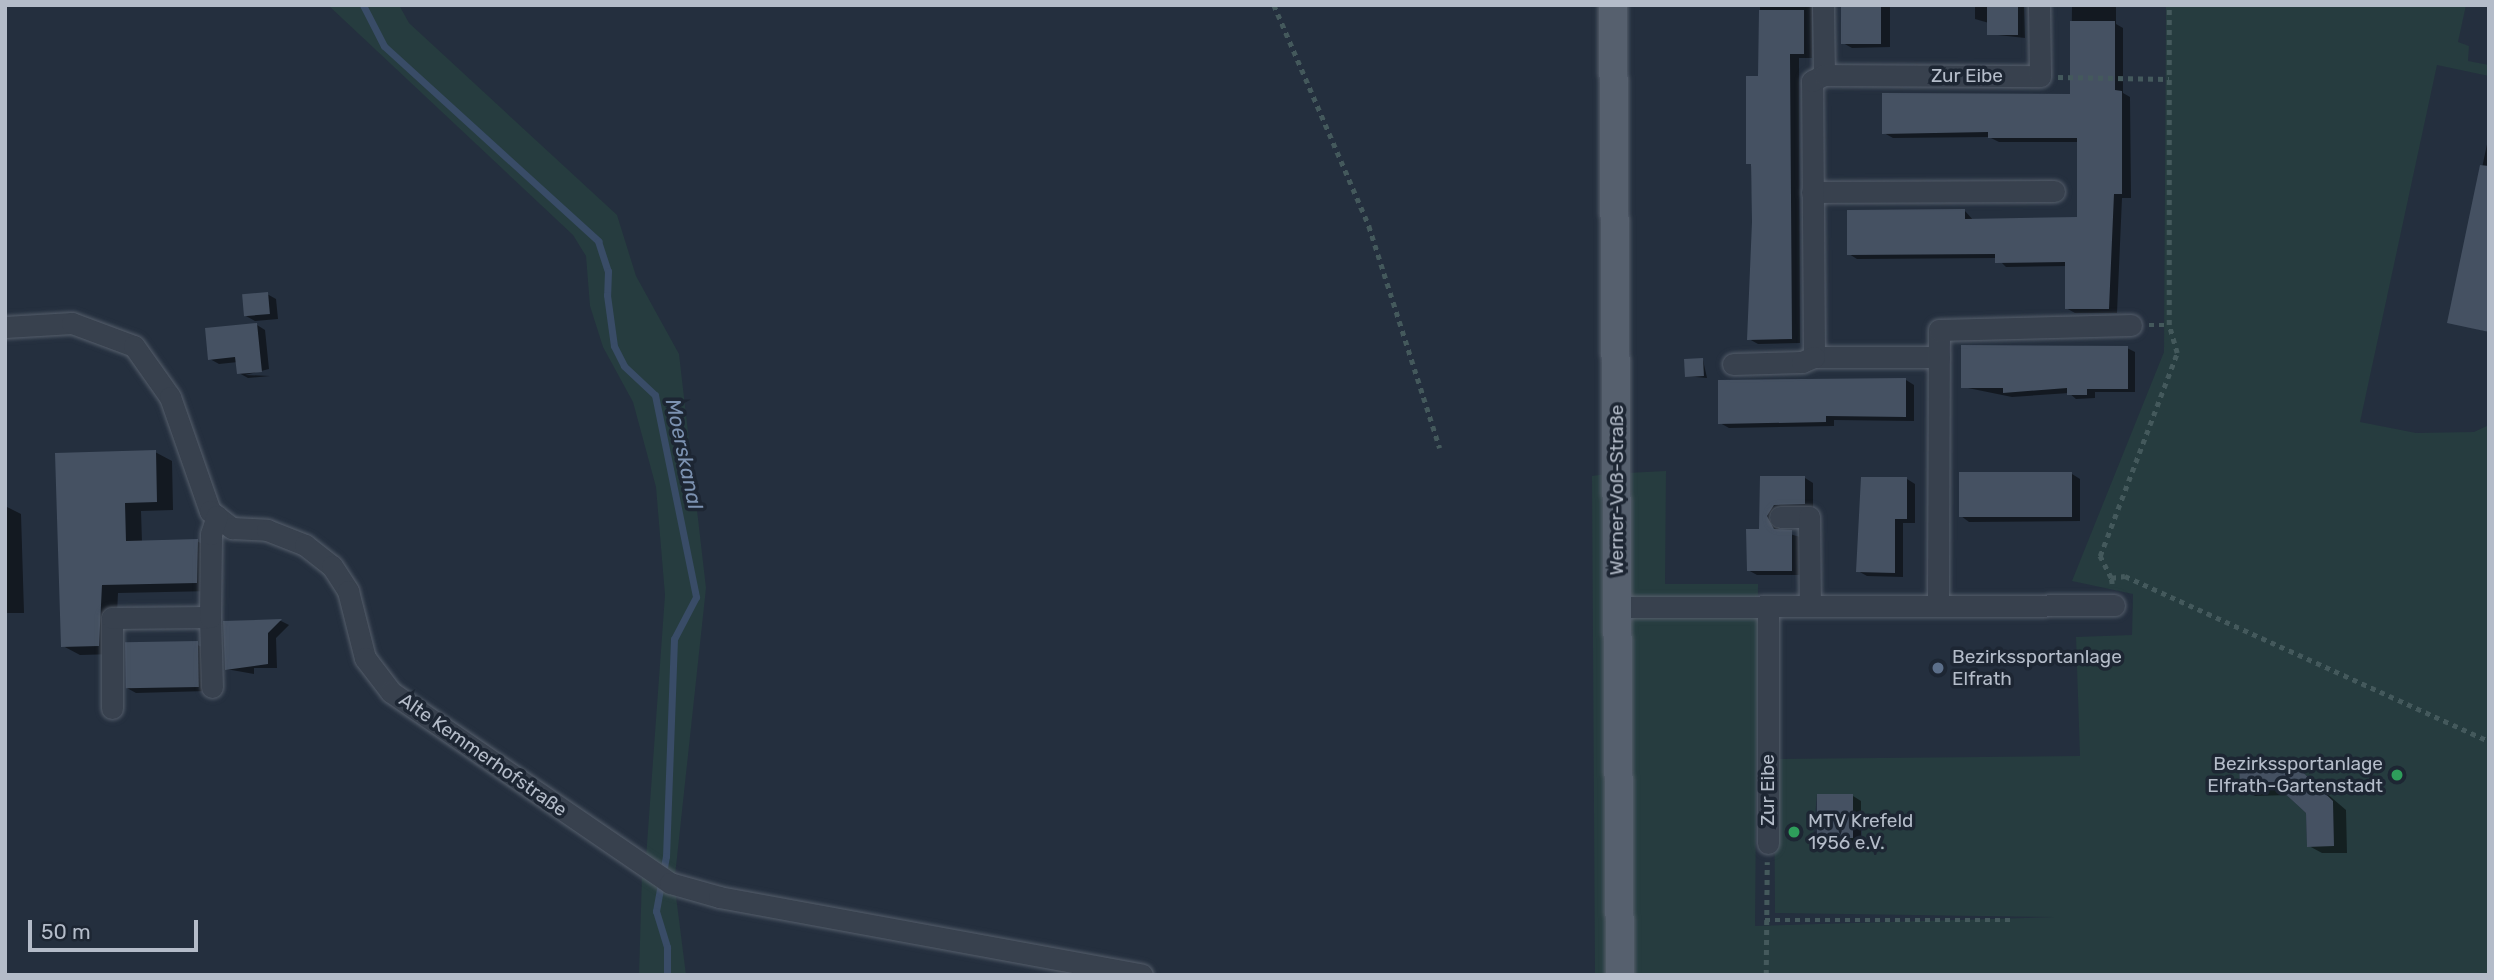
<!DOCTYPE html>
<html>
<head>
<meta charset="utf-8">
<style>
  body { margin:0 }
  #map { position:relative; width:2494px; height:980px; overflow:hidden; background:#242f3e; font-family:Rubik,sans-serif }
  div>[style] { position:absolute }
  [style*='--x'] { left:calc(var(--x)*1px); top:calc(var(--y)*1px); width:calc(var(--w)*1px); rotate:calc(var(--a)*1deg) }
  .green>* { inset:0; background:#263c3f }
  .shadow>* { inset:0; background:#0007 }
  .stream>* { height:7px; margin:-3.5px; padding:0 3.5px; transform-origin:3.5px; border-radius:3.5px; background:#394c67 }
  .building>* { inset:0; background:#455162; transform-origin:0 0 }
  .path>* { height:4.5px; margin-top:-2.25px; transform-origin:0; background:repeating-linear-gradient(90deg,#44595c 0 5px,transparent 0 10px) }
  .roads { filter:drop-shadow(0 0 2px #565f6c) drop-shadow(0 0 2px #565f6c) }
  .minor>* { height:21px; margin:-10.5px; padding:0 10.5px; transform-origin:10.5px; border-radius:10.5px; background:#38414e }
  .major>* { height:28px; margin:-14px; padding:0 14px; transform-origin:14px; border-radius:14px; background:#56606e }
  .dots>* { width:19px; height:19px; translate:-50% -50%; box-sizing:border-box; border:4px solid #1d2633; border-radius:50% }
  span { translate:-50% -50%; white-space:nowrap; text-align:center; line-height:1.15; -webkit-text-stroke:7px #1d2633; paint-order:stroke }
  .street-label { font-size:19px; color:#b4bcc9 }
  .poi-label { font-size:19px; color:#b4bcc9 }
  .left { translate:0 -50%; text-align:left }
  .right { translate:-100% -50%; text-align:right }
  .water-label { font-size:21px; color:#7c92b1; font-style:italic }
  .frame { position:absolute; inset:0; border:7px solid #b4bcc9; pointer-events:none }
  .scale { position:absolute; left:28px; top:920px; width:170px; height:32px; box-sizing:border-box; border:4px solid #b4bcc9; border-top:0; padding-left:9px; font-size:21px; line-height:24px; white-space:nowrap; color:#b4bcc9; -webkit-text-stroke:5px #1d2633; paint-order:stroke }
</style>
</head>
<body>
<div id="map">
  <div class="green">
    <i style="clip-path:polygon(328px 5px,399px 5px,409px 23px,617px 215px,636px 276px,679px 354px,706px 588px,675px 876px,646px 858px,665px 595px,656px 487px,633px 402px,603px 347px,590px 306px,586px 256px,573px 235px)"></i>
    <i style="clip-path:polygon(evenodd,2166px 5px,2466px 5px,2458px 42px,2469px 46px,2468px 61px,2489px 65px,2489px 76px,2437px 65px,2360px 422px,2416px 433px,2474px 432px,2489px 425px,2489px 975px,1595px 975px,1592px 476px,1607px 474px,1666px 471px,1665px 584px,1758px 584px,1755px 926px,2055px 917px,1775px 913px,1774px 759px,2080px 756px,2076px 637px,2132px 635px,2133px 594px,2072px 581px,2164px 352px,2166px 5px,2239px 760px,2291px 761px,2333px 801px,2334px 846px,2307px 846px,2306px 813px,2280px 789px,2240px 789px,2239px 760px,2166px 5px,1817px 794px,1853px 794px,1853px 824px,1862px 824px,1862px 838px,1813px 838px,1817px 794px)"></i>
    <i style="clip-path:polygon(642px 875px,676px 896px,686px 975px,639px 975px)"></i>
  </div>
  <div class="shadow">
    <i style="clip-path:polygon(1760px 5px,1812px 5px,1812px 58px,1799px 58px,1800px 343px,1758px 344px,1749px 339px,1753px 222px,1748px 78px,1760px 78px)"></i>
    <i style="clip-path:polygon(1843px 5px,1890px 5px,1890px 47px,1852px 48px,1843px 43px)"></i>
    <i style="clip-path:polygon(1975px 5px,2024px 5px,2025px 38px,1989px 34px,1989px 23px,1975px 19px)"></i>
    <i style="clip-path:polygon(2072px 5px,2116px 5px,2116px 24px,2123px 28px,2123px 93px,2130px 97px,2131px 198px,2122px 198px,2117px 313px,2075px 313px,2066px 308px,2067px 266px,2006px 267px,1997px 258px,1857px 259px,1849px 254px,1965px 211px,1974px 221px,2079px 219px,2079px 142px,1999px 142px,1989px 137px,1893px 138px,1884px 133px,2071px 95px)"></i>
    <i style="clip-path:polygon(2489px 135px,2489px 332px,2449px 322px)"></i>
    <i style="clip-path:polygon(267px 294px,276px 299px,278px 319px,255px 321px,246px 316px)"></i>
    <i style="clip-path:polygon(257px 325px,265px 330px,269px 369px,245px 375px,270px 376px,248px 378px,239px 373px,238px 362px,219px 364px,210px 359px)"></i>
    <i style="clip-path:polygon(2127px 348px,2135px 352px,2135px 392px,2095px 392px,2095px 398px,2076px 399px,2069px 393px,2012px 397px,1963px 387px)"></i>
    <i style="clip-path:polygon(1703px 360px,1707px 378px,1686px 376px)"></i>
    <i style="clip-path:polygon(1906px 380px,1914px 385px,1914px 421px,1834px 420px,1834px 426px,1729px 428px,1720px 423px)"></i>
    <i style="clip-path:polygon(155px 452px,172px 461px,173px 510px,141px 511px,142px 542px,197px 541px,214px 551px,213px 591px,118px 593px,115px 654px,80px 655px,63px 646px,57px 455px)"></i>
    <i style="clip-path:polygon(2072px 474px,2080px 479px,2080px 521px,1969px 522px,1961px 516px)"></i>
    <i style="clip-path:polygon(1761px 478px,1805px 478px,1813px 483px,1813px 508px,1775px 522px,1780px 531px,1800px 537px,1800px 575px,1757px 575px,1748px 570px,1761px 530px)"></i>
    <i style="clip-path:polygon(1907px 479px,1915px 484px,1915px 523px,1903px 523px,1903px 577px,1867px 576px,1858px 571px)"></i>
    <i style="clip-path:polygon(5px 506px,21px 514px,24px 613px,5px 613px)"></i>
    <i style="clip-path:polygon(281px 621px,289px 625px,276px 638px,277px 668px,254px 668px,254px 674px,226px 669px,225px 622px)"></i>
    <i style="clip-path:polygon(194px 643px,203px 648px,207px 691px,136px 693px,127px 688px)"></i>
    <i style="clip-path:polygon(2290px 762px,2346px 810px,2347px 853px,2322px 853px,2309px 846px,2308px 813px,2290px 795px,2255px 796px,2242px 788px)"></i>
    <i style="clip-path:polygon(1853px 796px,1861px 801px,1861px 842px,1827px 842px,1819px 837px)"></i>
  </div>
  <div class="stream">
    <i style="--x:363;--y:5;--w:46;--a:62.9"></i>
    <i style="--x:384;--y:46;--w:290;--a:42.3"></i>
    <i style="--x:598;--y:241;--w:32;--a:72"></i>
    <i style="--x:608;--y:271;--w:24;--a:92"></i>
    <i style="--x:607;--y:295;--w:51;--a:82.2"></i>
    <i style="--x:614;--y:346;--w:22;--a:63"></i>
    <i style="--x:624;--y:366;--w:42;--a:43.1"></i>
    <i style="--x:655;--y:395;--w:206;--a:78.5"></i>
    <i style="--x:696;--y:597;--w:47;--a:117.6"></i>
    <i style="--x:674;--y:639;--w:217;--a:92.1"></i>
    <i style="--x:666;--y:856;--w:56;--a:100.3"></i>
    <i style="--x:656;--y:911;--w:38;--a:73"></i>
    <i style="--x:667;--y:947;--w:28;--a:90"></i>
  </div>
  <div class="building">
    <i style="left:1841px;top:5px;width:40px;height:39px"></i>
    <i style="left:1987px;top:5px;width:31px;height:30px"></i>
    <i style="clip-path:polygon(1759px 10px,1804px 10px,1804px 54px,1790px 54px,1792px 339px,1747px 340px,1752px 222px,1751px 164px,1746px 164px,1746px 76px,1758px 76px)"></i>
    <i style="clip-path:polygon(2070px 21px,2115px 21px,2115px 90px,2122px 91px,2122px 194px,2114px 194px,2109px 309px,2065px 309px,2065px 262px,1995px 263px,1995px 254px,1847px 255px,1847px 210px,1965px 209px,1965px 219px,2077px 217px,2077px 138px,1988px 138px,1988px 132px,1882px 134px,1882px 93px,2070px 94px)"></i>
    <i style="clip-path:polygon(2480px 165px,2489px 166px,2489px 332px,2447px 323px)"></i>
    <i style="left:268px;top:292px;width:22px;height:26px;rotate:85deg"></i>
    <i style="clip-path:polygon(257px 323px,262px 372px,237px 374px,235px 357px,208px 360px,205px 328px)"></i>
    <i style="clip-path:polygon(1961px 345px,2128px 346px,2128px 389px,2087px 389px,2087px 395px,2067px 395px,2067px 388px,2003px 393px,2003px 388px,1961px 388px)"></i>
    <i style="left:1703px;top:358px;width:18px;height:19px;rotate:87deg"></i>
    <i style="clip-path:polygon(1906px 378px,1906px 417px,1826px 416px,1826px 422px,1718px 424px,1718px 380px)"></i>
    <i style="clip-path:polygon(156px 450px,157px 502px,125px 503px,126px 541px,198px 539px,197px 583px,102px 585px,99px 646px,61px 647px,55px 453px)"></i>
    <i style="left:2072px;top:472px;width:45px;height:113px;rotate:90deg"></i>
    <i style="clip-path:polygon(1760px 476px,1805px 476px,1805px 504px,1774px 505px,1767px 516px,1774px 529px,1792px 530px,1792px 571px,1747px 571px,1746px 529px,1759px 529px)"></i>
    <i style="clip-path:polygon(1861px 477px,1907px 477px,1907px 519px,1895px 519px,1895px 573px,1856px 572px)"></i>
    <i style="clip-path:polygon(282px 619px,268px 633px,268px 664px,225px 670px,223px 621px)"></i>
    <i style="left:198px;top:641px;width:46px;height:73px;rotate:89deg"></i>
    <i style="clip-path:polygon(2239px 760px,2291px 761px,2333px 801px,2334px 846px,2307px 847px,2306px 813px,2280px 789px,2240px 789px)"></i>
    <i style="left:1817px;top:794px;width:36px;height:44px"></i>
  </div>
  <div class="path">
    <i style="--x:1274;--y:5;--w:241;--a:66.7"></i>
    <i style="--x:1369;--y:226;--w:233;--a:72.3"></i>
    <i style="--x:2058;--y:77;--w:111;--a:1"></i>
    <i style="--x:2149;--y:325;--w:20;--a:0"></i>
    <i style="--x:2169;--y:325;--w:320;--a:-90"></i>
    <i style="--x:2111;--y:578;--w:25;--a:-117"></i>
    <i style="--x:2100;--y:556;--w:217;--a:-69.2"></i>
    <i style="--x:2177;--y:353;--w:29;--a:-106"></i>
    <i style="--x:2112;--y:584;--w:6;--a:-99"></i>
    <i style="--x:2111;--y:578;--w:14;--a:-8"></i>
    <i style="--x:2125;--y:576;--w:400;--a:24.4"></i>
    <i style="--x:1765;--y:920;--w:246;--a:0"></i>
    <i style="--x:1766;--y:975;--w:113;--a:-89.5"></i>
  </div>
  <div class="roads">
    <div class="minor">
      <i style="--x:1823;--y:5;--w:70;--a:89.2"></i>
      <i style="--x:1812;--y:192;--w:242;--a:-0.2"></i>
      <i style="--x:5;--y:327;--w:67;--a:-3.4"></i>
      <i style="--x:72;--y:323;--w:66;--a:20.4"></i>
      <i style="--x:134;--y:346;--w:62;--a:54.8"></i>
      <i style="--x:170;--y:397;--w:121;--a:70.7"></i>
      <i style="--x:210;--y:511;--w:28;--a:38"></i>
      <i style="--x:232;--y:528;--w:35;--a:3"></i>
      <i style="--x:267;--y:530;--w:41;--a:21.5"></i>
      <i style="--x:305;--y:545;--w:34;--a:38"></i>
      <i style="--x:332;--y:566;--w:30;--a:57"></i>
      <i style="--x:348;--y:591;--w:69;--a:75.8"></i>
      <i style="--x:365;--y:658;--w:43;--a:52.6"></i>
      <i style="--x:391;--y:692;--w:338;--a:34.4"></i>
      <i style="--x:670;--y:883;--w:51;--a:15.9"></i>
      <i style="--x:719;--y:897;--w:430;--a:10.4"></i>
      <i style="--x:1939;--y:357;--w:125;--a:180"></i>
      <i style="--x:1814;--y:357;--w:276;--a:-90.4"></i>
      <i style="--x:1812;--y:81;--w:13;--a:-27"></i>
      <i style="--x:1824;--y:75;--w:216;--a:0.3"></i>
      <i style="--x:2040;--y:76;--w:71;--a:-90.8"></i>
      <i style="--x:1733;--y:364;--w:69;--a:-1.7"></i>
      <i style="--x:1802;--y:362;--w:13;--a:-23"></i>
      <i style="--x:1780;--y:517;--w:29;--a:0"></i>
      <i style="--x:1809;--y:517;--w:89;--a:89.4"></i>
      <i style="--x:1938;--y:605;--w:275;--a:-89.8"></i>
      <i style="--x:1939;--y:330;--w:192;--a:-1.5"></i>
      <i style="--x:1768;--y:606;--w:237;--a:90"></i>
      <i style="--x:1618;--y:607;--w:496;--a:-0.2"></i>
      <i style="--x:210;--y:617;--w:70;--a:88.4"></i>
      <i style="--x:112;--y:708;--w:90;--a:-90"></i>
      <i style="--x:112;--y:618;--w:98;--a:-0.6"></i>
      <i style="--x:210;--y:617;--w:83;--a:-89.3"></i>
      <i style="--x:211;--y:534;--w:19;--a:-72"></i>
    </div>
    <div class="major">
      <i style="--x:1613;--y:5;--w:970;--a:89.59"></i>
    </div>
  </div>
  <div class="dots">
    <i style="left:1938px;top:668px;background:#5c6f8a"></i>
    <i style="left:2397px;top:775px;background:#2e9e5b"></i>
    <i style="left:1794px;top:832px;background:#2e9e5b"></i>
  </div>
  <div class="street-label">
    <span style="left:1967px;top:76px">Zur Eibe</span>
    <span style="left:1617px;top:490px;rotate:-90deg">Werner-Voß-Straße</span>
    <span style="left:483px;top:755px;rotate:35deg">Alte Kemmerhofstraße</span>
    <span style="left:1768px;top:790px;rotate:-90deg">Zur Eibe</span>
  </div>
  <div class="poi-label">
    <span class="left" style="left:1952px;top:668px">Bezirkssportanlage<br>Elfrath</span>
    <span class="right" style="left:2383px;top:775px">Bezirkssportanlage<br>Elfrath-Gartenstadt</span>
    <span class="left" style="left:1808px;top:832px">MTV Krefeld<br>1956 e.V.</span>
  </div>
  <div class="water-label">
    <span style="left:684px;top:454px;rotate:78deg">Moerskanal</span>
  </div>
  <div class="frame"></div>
  <div class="scale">50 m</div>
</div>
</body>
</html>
